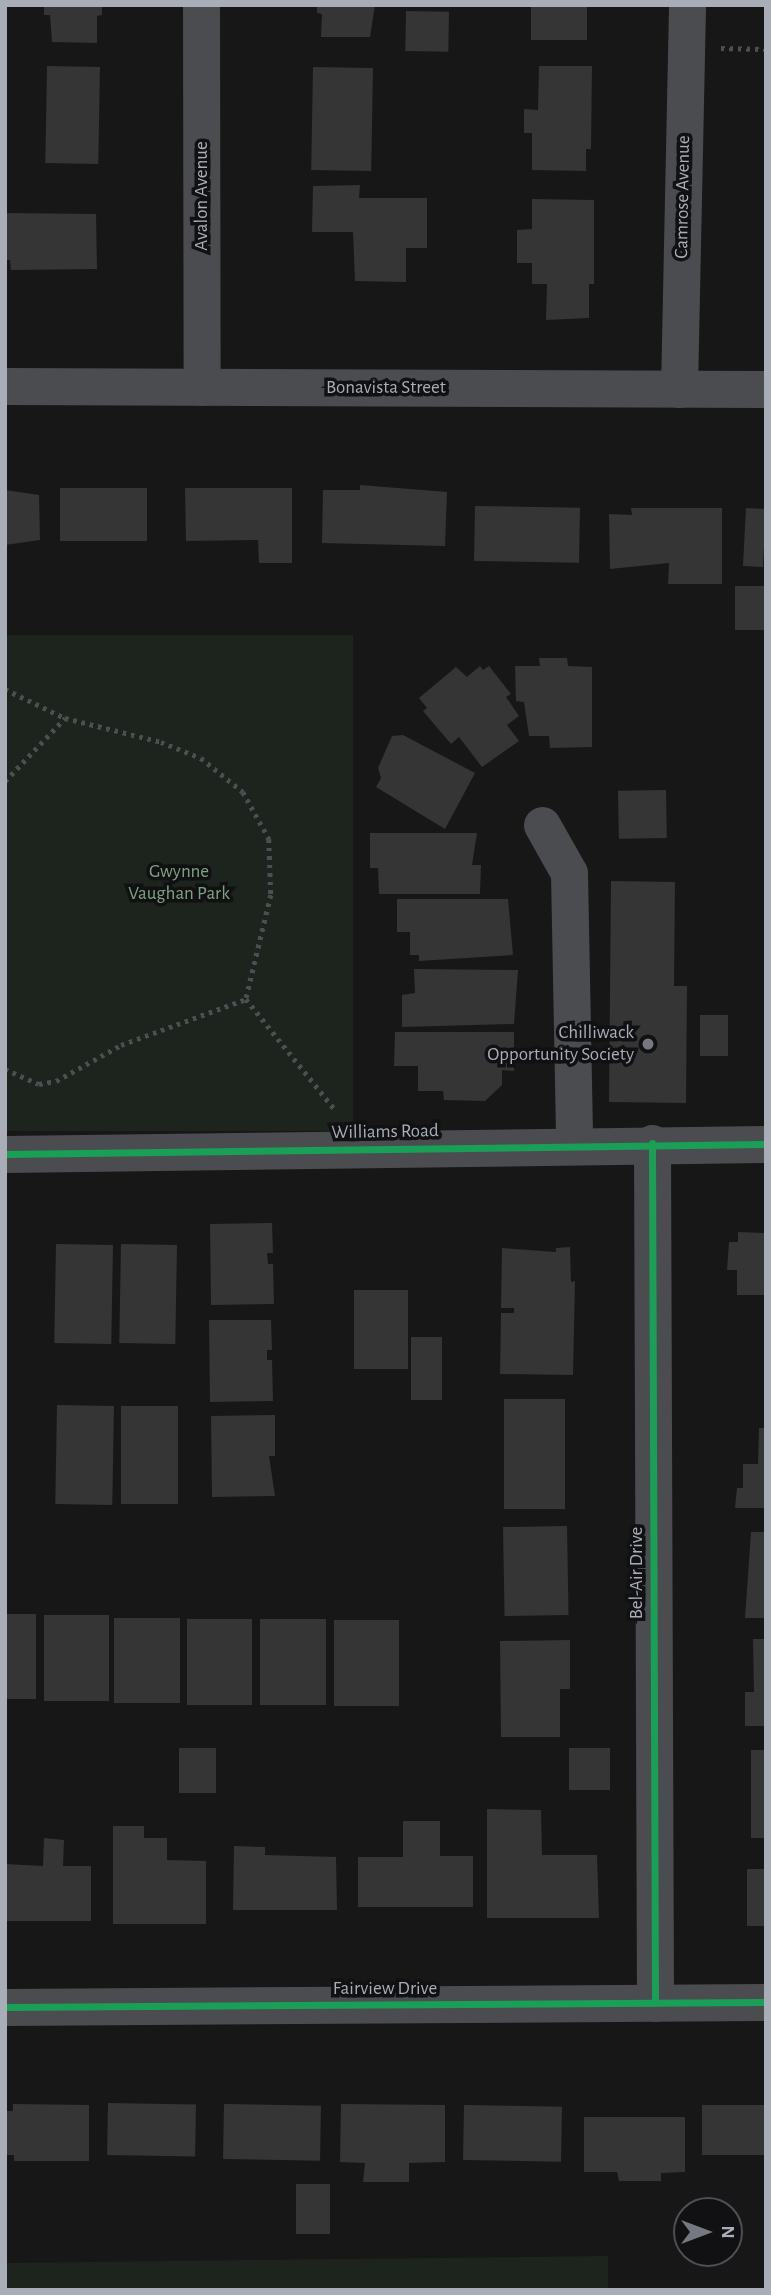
<!DOCTYPE html>
<html>
<head>
<meta charset="utf-8">
<style>
  body { margin:0 }
  #map { position:relative; width:771px; height:2295px; overflow:hidden; background:#171717; font-family:"Alegreya Sans",sans-serif }
  div>[style] { position:absolute }
  [style*='--x'] { left:calc(var(--x)*1px); top:calc(var(--y)*1px); width:calc(var(--w)*1px); rotate:calc(var(--a)*1deg) }
  .green>* { inset:0; background:#1d241e; transform-origin:0 0 }
  .building>* { inset:0; background:#353536; transform-origin:0 0 }
  .path>* { height:4.5px; margin-top:-2.25px; transform-origin:0; background:repeating-linear-gradient(90deg,#4d4e52 0 3.5px,transparent 0 8.5px) }
  .minor>* { height:37px; margin:-18.5px; padding:0 18.5px; transform-origin:18.5px; border-radius:18.5px; background:#4b4c50 }
  .cycleway>* { height:7px; margin:-3.5px; padding:0 3.5px; transform-origin:3.5px; border-radius:3.5px; background:#1a9f57 }
  .dots>* { width:19px; height:19px; translate:-50% -50%; box-sizing:border-box; border:4px solid #111113; border-radius:50% }
  span { translate:-50% -50%; white-space:nowrap; text-align:center; line-height:1.15; -webkit-text-stroke:7px #111113; paint-order:stroke }
  .street-label { font-size:19px; color:#a8adb8 }
  .park-label { font-size:19px; color:#7fa381 }
  .poi-label { font-size:19px; color:#a8adb8 }
  .right { translate:-100% -50%; text-align:right }
  .frame { position:absolute; inset:0; border:7px solid #a8adb8; pointer-events:none }
  .north { position:absolute; left:673px; top:2197px; width:70px; height:70px; box-sizing:border-box; background:#111113; border:2px solid #4d4f55; border-radius:50%; rotate:90deg; font-size:19px; font-weight:700; line-height:28px; text-align:center; color:#a8adb8 }
  .north::after { content:''; display:block; margin:auto; width:24px; height:32px; background:#757880; clip-path:polygon(50% 0,100% 100%,50% 72%,0 100%) }
</style>
</head>
<body>
<div id="map">
  <div class="green">
    <i style="left:5px;top:635px;width:348px;height:496px"></i>
    <i style="clip-path:polygon(608px 2256px,608px 2290px,5px 2290px,5px 2263px)"></i>
  </div>
  <div class="building">
    <i style="clip-path:polygon(44px 5px,102px 5px,102px 15px,97px 16px,97px 43px,52px 42px,50px 15px,44px 15px)"></i>
    <i style="clip-path:polygon(317px 5px,375px 5px,370px 37px,321px 37px,322px 14px,317px 13px)"></i>
    <i style="left:531px;top:5px;width:56px;height:35px"></i>
    <i style="left:406px;top:11px;width:43px;height:40px;rotate:1deg"></i>
    <i style="left:47px;top:66px;width:53px;height:97px;rotate:1deg"></i>
    <i style="clip-path:polygon(539px 66px,592px 66px,591px 149px,586px 149px,586px 171px,532px 170px,532px 133px,524px 133px,524px 109px,538px 110px)"></i>
    <i style="left:313px;top:67px;width:60px;height:103px;rotate:1deg"></i>
    <i style="clip-path:polygon(360px 185px,359px 198px,427px 198px,427px 248px,406px 248px,406px 282px,355px 281px,353px 232px,312px 232px,313px 186px)"></i>
    <i style="clip-path:polygon(532px 199px,594px 200px,594px 284px,589px 284px,589px 318px,546px 320px,547px 284px,532px 284px,532px 263px,517px 263px,517px 230px,532px 229px)"></i>
    <i style="clip-path:polygon(5px 213px,96px 214px,97px 269px,11px 270px,10px 260px,5px 260px)"></i>
    <i style="clip-path:polygon(360px 485px,447px 492px,445px 546px,322px 543px,323px 490px,360px 490px)"></i>
    <i style="left:147px;top:488px;width:53px;height:87px;rotate:90deg"></i>
    <i style="clip-path:polygon(185px 488px,292px 488px,292px 563px,259px 563px,258px 540px,186px 541px)"></i>
    <i style="clip-path:polygon(5px 490px,39px 495px,40px 540px,5px 545px)"></i>
    <i style="left:475px;top:506px;width:105px;height:55px;rotate:1deg"></i>
    <i style="clip-path:polygon(631px 508px,722px 508px,722px 584px,668px 584px,669px 563px,610px 569px,609px 514px,632px 515px)"></i>
    <i style="left:746px;top:508px;width:20px;height:58px;rotate:3deg"></i>
    <i style="left:735px;top:586px;width:31px;height:44px"></i>
    <i style="clip-path:polygon(539px 658px,567px 658px,568px 666px,592px 667px,592px 747px,550px 748px,549px 736px,529px 736px,524px 702px,516px 701px,515px 666px,540px 666px)"></i>
    <i style="clip-path:polygon(480px 666px,483px 670px,489px 666px,511px 694px,506px 697px,519px 716px,507px 725px,519px 741px,482px 767px,459px 737px,451px 744px,423px 711px,427px 708px,419px 698px,456px 667px,467px 677px)"></i>
    <i style="clip-path:polygon(403px 735px,475px 773px,445px 829px,376px 787px,381px 778px,378px 768px,392px 736px)"></i>
    <i style="left:666px;top:790px;width:48px;height:48px;rotate:89deg"></i>
    <i style="clip-path:polygon(370px 833px,477px 833px,472px 865px,481px 865px,480px 894px,379px 894px,378px 868px,370px 868px)"></i>
    <i style="clip-path:polygon(611px 881px,675px 882px,674px 986px,687px 986px,686px 1103px,609px 1102px)"></i>
    <i style="clip-path:polygon(397px 899px,508px 899px,513px 955px,419px 961px,419px 955px,410px 955px,410px 932px,397px 932px)"></i>
    <i style="clip-path:polygon(414px 969px,518px 970px,514px 1024px,402px 1027px,402px 995px,415px 993px)"></i>
    <i style="left:700px;top:1015px;width:28px;height:41px"></i>
    <i style="clip-path:polygon(395px 1032px,514px 1032px,514px 1071px,502px 1070px,502px 1085px,485px 1101px,444px 1100px,443px 1091px,418px 1091px,418px 1066px,394px 1066px)"></i>
    <i style="clip-path:polygon(272px 1223px,273px 1253px,267px 1253px,268px 1264px,273px 1264px,274px 1304px,211px 1305px,210px 1224px)"></i>
    <i style="clip-path:polygon(738px 1232px,766px 1233px,766px 1295px,737px 1295px,737px 1270px,727px 1270px,729px 1242px,738px 1242px)"></i>
    <i style="left:56px;top:1244px;width:57px;height:99px;rotate:1deg"></i>
    <i style="left:121px;top:1244px;width:56px;height:99px;rotate:1deg"></i>
    <i style="clip-path:polygon(570px 1247px,571px 1282px,575px 1281px,573px 1375px,500px 1374px,501px 1313px,514px 1313px,514px 1308px,501px 1308px,502px 1248px,556px 1252px,556px 1248px)"></i>
    <i style="left:354px;top:1290px;width:54px;height:79px"></i>
    <i style="clip-path:polygon(209px 1320px,271px 1320px,272px 1350px,267px 1350px,267px 1360px,272px 1360px,273px 1401px,210px 1402px)"></i>
    <i style="left:411px;top:1337px;width:31px;height:63px"></i>
    <i style="left:504px;top:1399px;width:61px;height:110px"></i>
    <i style="left:57px;top:1405px;width:57px;height:99px;rotate:1deg"></i>
    <i style="left:121px;top:1406px;width:57px;height:98px"></i>
    <i style="clip-path:polygon(275px 1415px,275px 1456px,269px 1456px,275px 1496px,212px 1497px,211px 1416px)"></i>
    <i style="clip-path:polygon(759px 1428px,766px 1428px,766px 1508px,735px 1508px,737px 1488px,743px 1488px,743px 1464px,758px 1464px)"></i>
    <i style="left:567px;top:1526px;width:89px;height:64px;rotate:89deg"></i>
    <i style="clip-path:polygon(751px 1532px,766px 1532px,766px 1618px,745px 1618px)"></i>
    <i style="left:5px;top:1614px;width:31px;height:85px"></i>
    <i style="left:44px;top:1615px;width:65px;height:86px"></i>
    <i style="left:114px;top:1618px;width:66px;height:85px"></i>
    <i style="left:252px;top:1619px;width:86px;height:65px;rotate:90deg"></i>
    <i style="left:260px;top:1619px;width:66px;height:86px"></i>
    <i style="left:334px;top:1620px;width:65px;height:86px"></i>
    <i style="clip-path:polygon(753px 1639px,766px 1639px,766px 1726px,745px 1726px,745px 1692px,754px 1692px)"></i>
    <i style="clip-path:polygon(570px 1640px,570px 1689px,560px 1689px,560px 1737px,501px 1737px,500px 1641px)"></i>
    <i style="left:216px;top:1748px;width:45px;height:37px;rotate:90deg"></i>
    <i style="left:569px;top:1748px;width:41px;height:42px"></i>
    <i style="left:751px;top:1750px;width:15px;height:88px"></i>
    <i style="clip-path:polygon(487px 1809px,541px 1810px,542px 1855px,597px 1855px,599px 1918px,487px 1918px)"></i>
    <i style="clip-path:polygon(403px 1821px,440px 1821px,440px 1856px,473px 1856px,473px 1907px,358px 1907px,358px 1857px,403px 1857px)"></i>
    <i style="clip-path:polygon(113px 1826px,144px 1826px,144px 1838px,167px 1838px,167px 1860px,206px 1861px,206px 1924px,113px 1924px)"></i>
    <i style="clip-path:polygon(44px 1838px,64px 1840px,63px 1866px,91px 1866px,91px 1921px,5px 1921px,5px 1864px,43px 1866px)"></i>
    <i style="clip-path:polygon(234px 1846px,265px 1847px,265px 1855px,336px 1857px,337px 1910px,233px 1910px)"></i>
    <i style="left:747px;top:1869px;width:19px;height:57px"></i>
    <i style="left:108px;top:2103px;width:88px;height:52px;rotate:1deg"></i>
    <i style="clip-path:polygon(13px 2104px,89px 2105px,89px 2161px,14px 2161px,14px 2155px,5px 2155px,5px 2111px,13px 2111px)"></i>
    <i style="left:224px;top:2104px;width:97px;height:55px;rotate:1deg"></i>
    <i style="clip-path:polygon(341px 2104px,445px 2105px,445px 2162px,409px 2163px,409px 2182px,363px 2182px,365px 2163px,340px 2162px)"></i>
    <i style="left:464px;top:2105px;width:98px;height:55px;rotate:1deg"></i>
    <i style="left:702px;top:2105px;width:64px;height:50px"></i>
    <i style="clip-path:polygon(584px 2117px,685px 2117px,685px 2172px,661px 2173px,661px 2181px,619px 2181px,617px 2172px,584px 2172px)"></i>
    <i style="left:296px;top:2184px;width:34px;height:50px"></i>
  </div>
  <div class="path">
    <i style="--x:721;--y:48;--w:45;--a:1.3"></i>
    <i style="--x:5;--y:689;--w:67;--a:25.8"></i>
    <i style="--x:65;--y:718;--w:99;--a:14"></i>
    <i style="--x:161;--y:742;--w:43;--a:21.8"></i>
    <i style="--x:201;--y:758;--w:54;--a:39"></i>
    <i style="--x:243;--y:792;--w:54;--a:61"></i>
    <i style="--x:269;--y:839;--w:56;--a:88"></i>
    <i style="--x:271;--y:895;--w:107;--a:103.5"></i>
    <i style="--x:246;--y:999;--w:144;--a:51.2"></i>
    <i style="--x:5;--y:781;--w:87;--a:-46.4"></i>
    <i style="--x:5;--y:1069;--w:37;--a:24"></i>
    <i style="--x:39;--y:1084;--w:17;--a:-10"></i>
    <i style="--x:56;--y:1081;--w:74;--a:-29"></i>
    <i style="--x:121;--y:1045;--w:133;--a:-20.2"></i>
  </div>
  <div class="minor">
    <i style="--x:201;--y:5;--w:382;--a:89.9"></i>
    <i style="--x:5;--y:386;--w:761;--a:0.23"></i>
    <i style="--x:679;--y:389;--w:384;--a:-88.8"></i>
    <i style="--x:542;--y:825;--w:55;--a:60.6"></i>
    <i style="--x:569;--y:873;--w:271;--a:88.9"></i>
    <i style="--x:652;--y:1143;--w:860;--a:89.8"></i>
    <i style="--x:5;--y:1154;--w:761;--a:-0.75"></i>
    <i style="--x:5;--y:2007;--w:761;--a:-0.38"></i>
  </div>
  <div class="cycleway">
    <i style="--x:652;--y:1143;--w:860;--a:89.8"></i>
    <i style="--x:5;--y:1154;--w:761;--a:-0.75"></i>
    <i style="--x:5;--y:2007;--w:761;--a:-0.38"></i>
  </div>
  <div class="dots">
    <i style="left:648px;top:1044px;background:#757880"></i>
  </div>
  <div class="street-label">
    <span style="left:202px;top:196px;rotate:-90deg">Avalon Avenue</span>
    <span style="left:683px;top:197px;rotate:-89deg">Camrose Avenue</span>
    <span style="left:386px;top:388px">Bonavista Street</span>
    <span style="left:385px;top:1132px;rotate:-1deg">Williams Road</span>
    <span style="left:637px;top:1573px;rotate:-90deg">Bel-Air Drive</span>
    <span style="left:385px;top:1989px">Fairview Drive</span>
  </div>
  <div class="park-label">
    <span style="left:179px;top:883px">Gwynne<br>Vaughan Park</span>
  </div>
  <div class="poi-label">
    <span class="right" style="left:634px;top:1044px">Chilliwack<br>Opportunity Society</span>
  </div>
  <div class="frame"></div>
  <div class="north">N</div>
</div>
</body>
</html>
